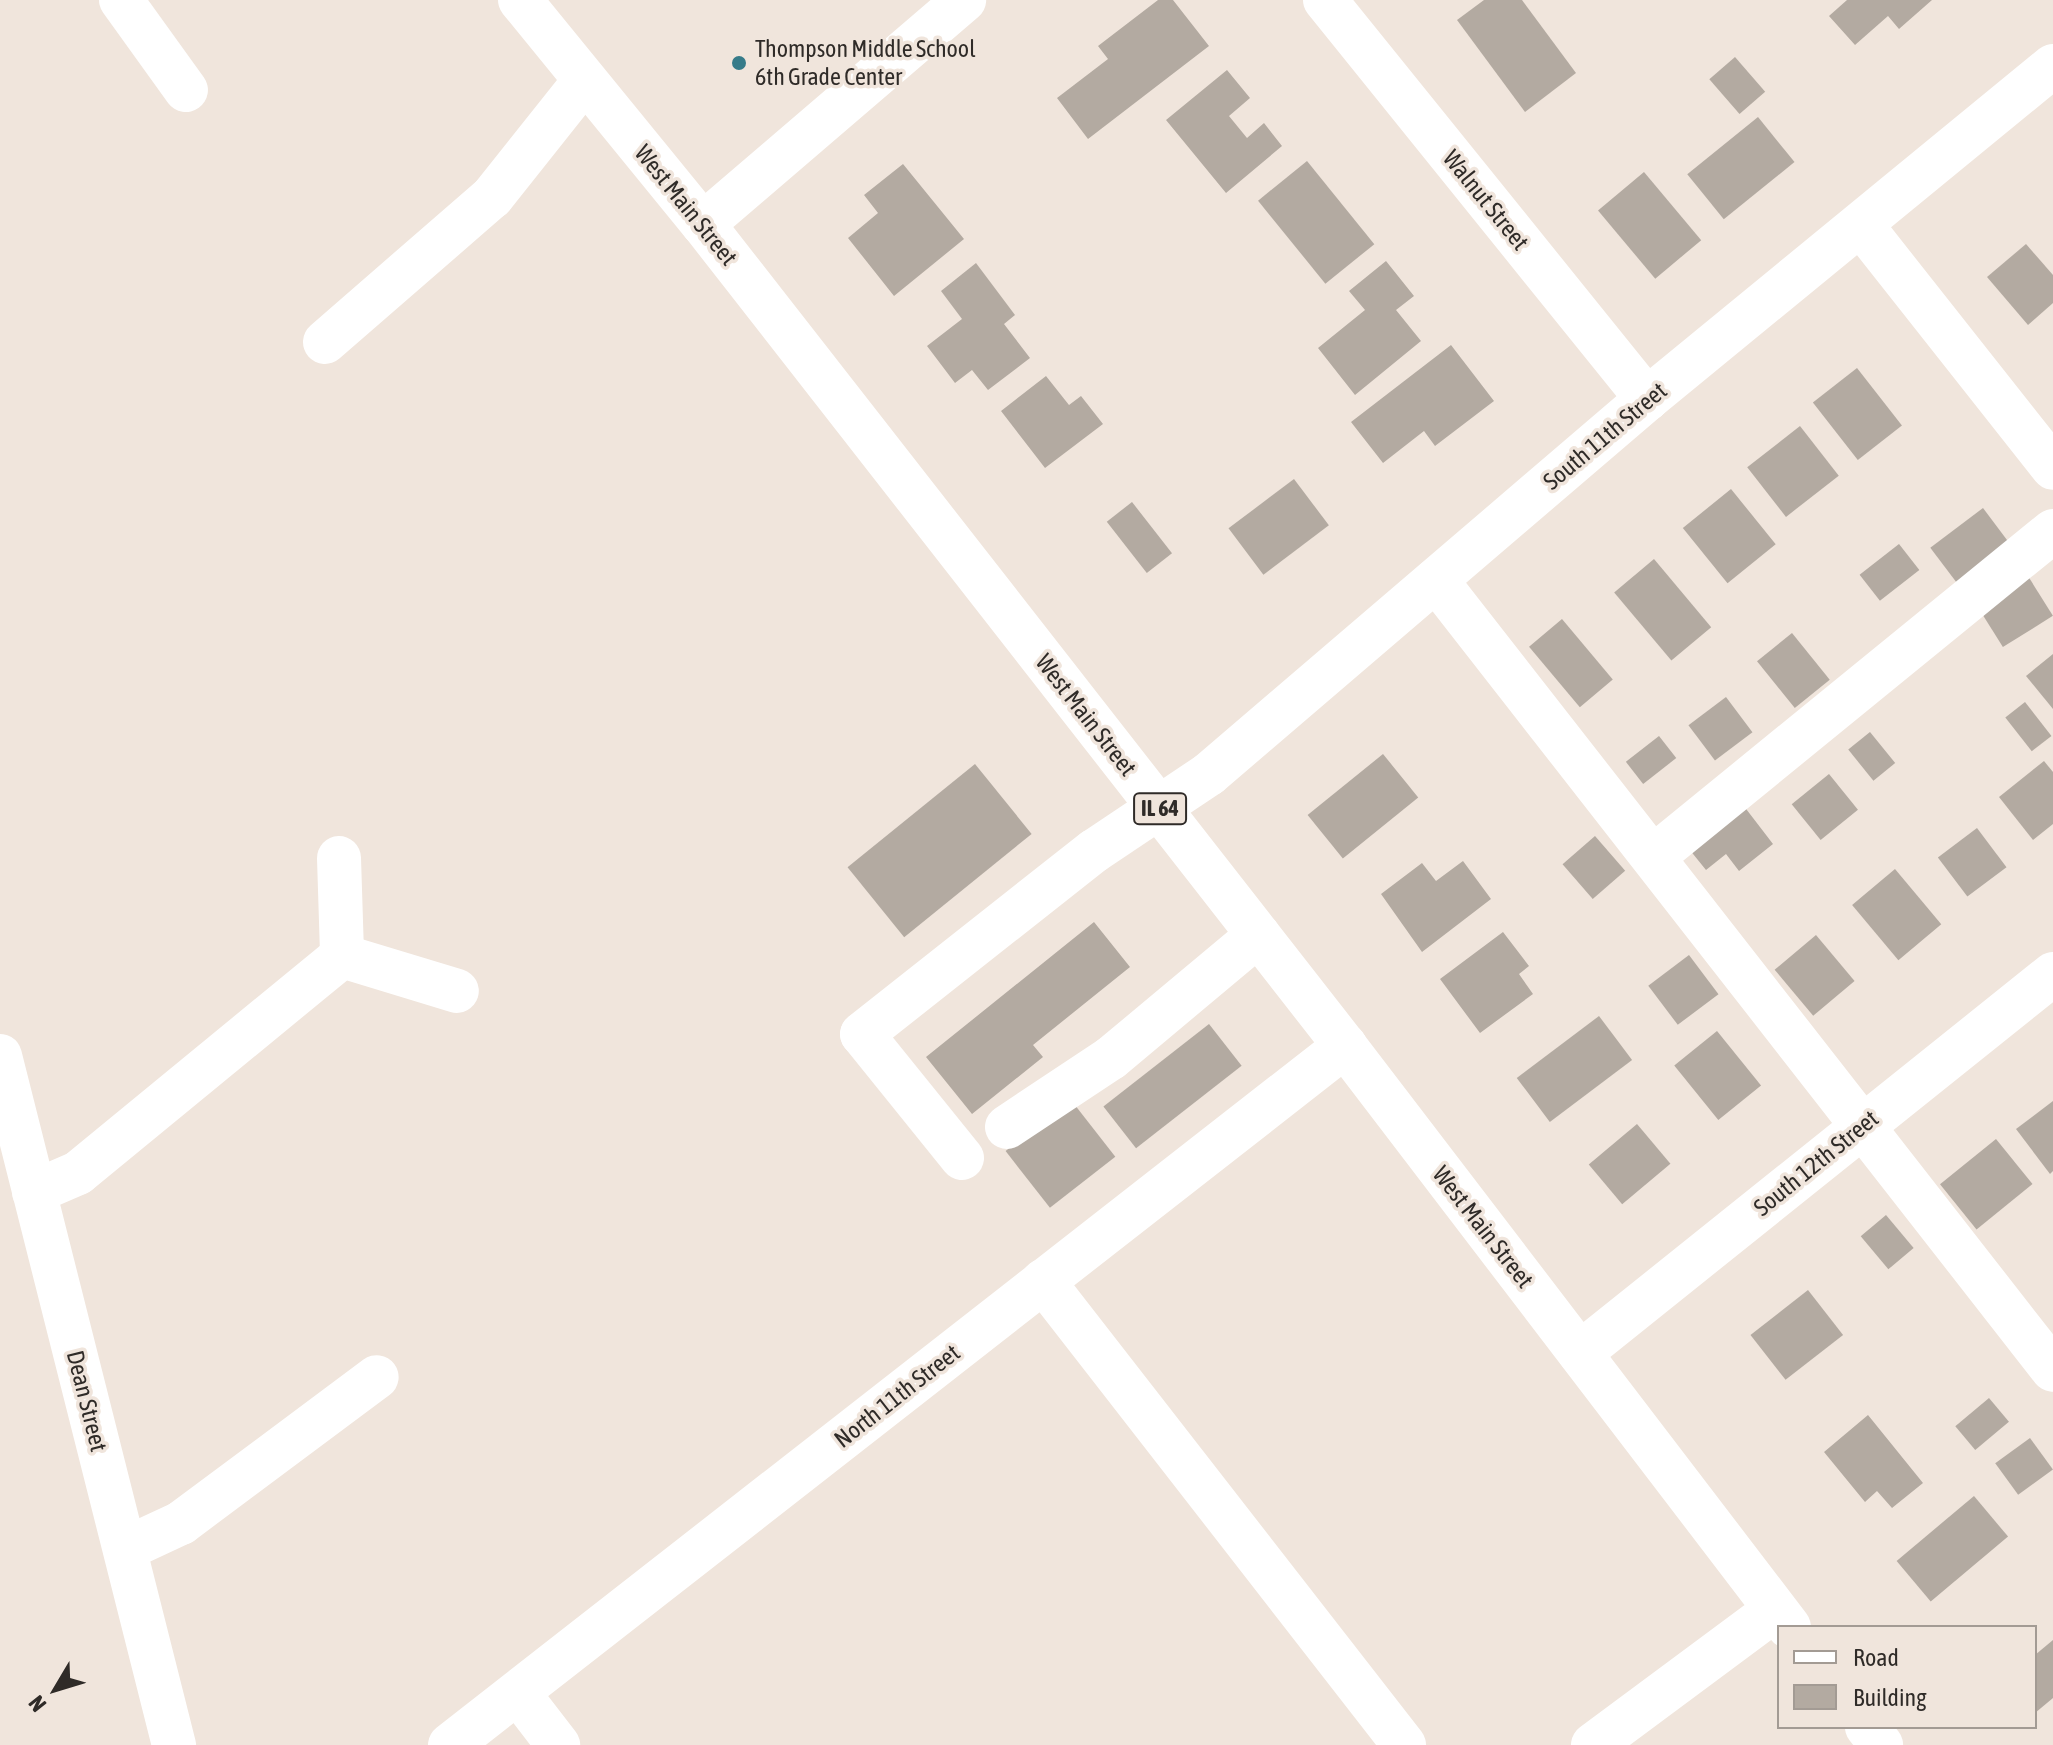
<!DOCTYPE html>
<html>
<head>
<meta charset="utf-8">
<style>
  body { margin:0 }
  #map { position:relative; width:2053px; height:1745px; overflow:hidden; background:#f0e5dc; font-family:"Asap Condensed",sans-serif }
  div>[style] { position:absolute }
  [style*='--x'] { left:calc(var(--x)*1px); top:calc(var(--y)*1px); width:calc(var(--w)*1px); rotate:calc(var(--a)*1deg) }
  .building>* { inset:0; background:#b3aaa1; transform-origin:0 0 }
  .minor>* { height:44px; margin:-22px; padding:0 22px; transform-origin:22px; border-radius:22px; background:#fff }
  .major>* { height:44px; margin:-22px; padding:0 22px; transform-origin:22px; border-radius:22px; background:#fff }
  .dots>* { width:22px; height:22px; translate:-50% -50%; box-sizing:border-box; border:4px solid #f0e5dc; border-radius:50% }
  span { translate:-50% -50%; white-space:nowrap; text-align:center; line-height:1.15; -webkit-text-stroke:7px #f0e5dc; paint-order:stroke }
  .shield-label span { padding:2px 6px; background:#f0e5dc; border:2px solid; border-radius:6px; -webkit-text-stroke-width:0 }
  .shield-label { font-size:22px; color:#2f2b28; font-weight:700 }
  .poi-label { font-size:24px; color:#2f2b28 }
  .left { translate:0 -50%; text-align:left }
  .street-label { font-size:24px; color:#2f2b28 }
  .legend { position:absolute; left:1777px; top:1625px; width:260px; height:104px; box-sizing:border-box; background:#f0e5dc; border:2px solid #a39b94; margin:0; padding:10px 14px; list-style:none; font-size:24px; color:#2f2b28 }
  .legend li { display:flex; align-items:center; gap:16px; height:40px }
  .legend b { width:40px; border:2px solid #a39b94 }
  .north { position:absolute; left:16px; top:1649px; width:80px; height:80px; -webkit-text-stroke:6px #f0e5dc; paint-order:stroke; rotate:232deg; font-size:22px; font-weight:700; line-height:32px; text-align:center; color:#2f2b28 }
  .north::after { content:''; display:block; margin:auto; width:28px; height:36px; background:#2f2b28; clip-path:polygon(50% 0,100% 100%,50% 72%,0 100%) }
</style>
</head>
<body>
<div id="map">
  <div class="building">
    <i style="clip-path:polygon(1158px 0,1173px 0,1209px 46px,1088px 139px,1057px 98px,1108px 59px,1098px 46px)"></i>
    <i style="clip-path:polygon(1484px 0,1522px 0,1576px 73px,1525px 112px,1457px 20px)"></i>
    <i style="clip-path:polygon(1847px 0,1932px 0,1899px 29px,1888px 16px,1855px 45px,1829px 16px)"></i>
    <i style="left:1735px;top:57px;width:46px;height:34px;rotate:49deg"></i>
    <i style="clip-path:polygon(1227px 70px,1250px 98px,1229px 116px,1247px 138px,1264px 123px,1282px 146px,1226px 193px,1166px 120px)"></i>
    <i style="left:1758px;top:117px;width:58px;height:91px;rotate:51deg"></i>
    <i style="left:1307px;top:161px;width:107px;height:63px;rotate:51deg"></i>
    <i style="clip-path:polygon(903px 164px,964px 239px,894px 296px,848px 238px,878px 213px,864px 195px)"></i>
    <i style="left:1644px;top:172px;width:89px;height:60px;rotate:50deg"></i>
    <i style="clip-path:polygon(2026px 244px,2053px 275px,2053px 303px,2028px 325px,1987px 277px)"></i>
    <i style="clip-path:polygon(1386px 261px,1414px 296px,1396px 310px,1421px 341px,1355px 395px,1318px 348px,1365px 310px,1349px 291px)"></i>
    <i style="clip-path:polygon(976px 263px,1015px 315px,1004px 324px,1030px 358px,988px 390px,972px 370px,955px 383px,927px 346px,962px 319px,941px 291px)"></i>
    <i style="clip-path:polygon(1451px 345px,1494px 401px,1435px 446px,1424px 431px,1383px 463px,1351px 422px)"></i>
    <i style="left:1857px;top:368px;width:73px;height:56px;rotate:52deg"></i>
    <i style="clip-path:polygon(1046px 376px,1069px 405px,1081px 396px,1103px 424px,1045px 468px,1001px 411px)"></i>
    <i style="left:1800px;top:426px;width:63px;height:67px;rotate:52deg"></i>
    <i style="left:1294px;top:479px;width:58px;height:82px;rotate:53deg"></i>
    <i style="left:1731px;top:489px;width:71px;height:62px;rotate:51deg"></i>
    <i style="left:1132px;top:502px;width:65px;height:32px;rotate:52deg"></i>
    <i style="left:1983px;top:508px;width:44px;height:66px;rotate:53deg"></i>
    <i style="left:1899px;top:544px;width:33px;height:50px;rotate:52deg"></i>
    <i style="left:1654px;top:559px;width:89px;height:52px;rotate:50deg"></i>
    <i style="left:2028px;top:576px;width:47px;height:59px;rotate:58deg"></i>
    <i style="left:1562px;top:619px;width:79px;height:43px;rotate:50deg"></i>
    <i style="left:1792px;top:633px;width:60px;height:45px;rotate:51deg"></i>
    <i style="clip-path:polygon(2053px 654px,2053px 709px,2026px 676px)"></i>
    <i style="left:1726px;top:697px;width:44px;height:47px;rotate:53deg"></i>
    <i style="left:2025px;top:702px;width:43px;height:25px;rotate:52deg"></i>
    <i style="left:1870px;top:732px;width:40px;height:28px;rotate:51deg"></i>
    <i style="left:1659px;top:736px;width:28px;height:42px;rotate:52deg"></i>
    <i style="left:1383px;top:754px;width:56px;height:97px;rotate:51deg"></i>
    <i style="clip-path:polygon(2044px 761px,2053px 772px,2053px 824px,2033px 840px,1999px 797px)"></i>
    <i style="left:975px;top:764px;width:90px;height:164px;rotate:51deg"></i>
    <i style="left:1829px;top:774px;width:46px;height:48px;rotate:51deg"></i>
    <i style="clip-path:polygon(1740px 801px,1773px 844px,1739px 871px,1726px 854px,1706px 870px,1685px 844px)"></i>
    <i style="left:1977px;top:828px;width:49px;height:49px;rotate:53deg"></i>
    <i style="left:1595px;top:836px;width:46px;height:43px;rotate:49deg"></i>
    <i style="clip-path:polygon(1463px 861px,1491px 899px,1422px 952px,1381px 894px,1422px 863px,1436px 881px)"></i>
    <i style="left:1895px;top:869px;width:72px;height:56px;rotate:50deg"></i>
    <i style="clip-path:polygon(1094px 922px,1130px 967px,1033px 1045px,1043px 1057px,972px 1114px,926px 1057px)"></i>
    <i style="clip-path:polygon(1503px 932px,1529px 966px,1519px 974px,1533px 994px,1480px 1033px,1440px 979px)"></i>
    <i style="left:1816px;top:935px;width:60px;height:54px;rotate:50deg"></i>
    <i style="left:1689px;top:955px;width:49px;height:51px;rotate:53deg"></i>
    <i style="left:1599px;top:1016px;width:55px;height:103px;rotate:53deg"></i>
    <i style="left:1209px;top:1024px;width:53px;height:134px;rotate:52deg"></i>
    <i style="left:1717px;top:1031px;width:70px;height:55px;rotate:51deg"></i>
    <i style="left:1071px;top:1100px;width:72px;height:83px;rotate:52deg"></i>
    <i style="clip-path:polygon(2053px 1101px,2053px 1171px,2050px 1174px,2016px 1129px)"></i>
    <i style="left:1637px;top:1124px;width:52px;height:63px;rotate:50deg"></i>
    <i style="left:1996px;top:1139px;width:58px;height:72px;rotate:51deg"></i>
    <i style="left:1886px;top:1215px;width:43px;height:33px;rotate:50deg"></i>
    <i style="left:1808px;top:1290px;width:57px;height:73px;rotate:52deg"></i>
    <i style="left:1989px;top:1398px;width:31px;height:44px;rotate:50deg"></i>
    <i style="clip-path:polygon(1868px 1415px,1923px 1483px,1892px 1508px,1877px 1491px,1865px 1502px,1824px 1452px)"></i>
    <i style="left:2030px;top:1438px;width:39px;height:43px;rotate:54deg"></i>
    <i style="left:1974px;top:1496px;width:53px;height:101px;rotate:50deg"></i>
    <i style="clip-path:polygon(2053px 1640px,2053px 1698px,2035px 1713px,2035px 1655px)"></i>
  </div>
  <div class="minor">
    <i style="--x:121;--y:0;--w:111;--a:54.2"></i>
    <i style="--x:1325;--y:0;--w:513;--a:51.1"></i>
    <i style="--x:703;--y:224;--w:344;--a:-40.6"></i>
    <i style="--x:1862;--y:226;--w:308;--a:51.7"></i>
    <i style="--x:325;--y:342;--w:221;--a:-41"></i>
    <i style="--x:492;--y:197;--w:149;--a:-51.5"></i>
    <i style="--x:1436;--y:580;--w:1002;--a:52.01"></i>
    <i style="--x:1653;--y:857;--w:516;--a:-39.18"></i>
    <i style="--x:339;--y:858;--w:98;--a:88.2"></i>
    <i style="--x:0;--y:1056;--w:711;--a:75.83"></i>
    <i style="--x:1007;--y:1127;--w:125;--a:-33.6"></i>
    <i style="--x:1111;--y:1058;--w:192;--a:-39.9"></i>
    <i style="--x:962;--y:1158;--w:159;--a:-128.9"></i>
    <i style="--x:862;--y:1034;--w:295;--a:-38.3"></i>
    <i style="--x:1094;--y:851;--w:138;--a:-33.8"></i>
    <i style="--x:1209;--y:774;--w:577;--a:-40.57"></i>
    <i style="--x:1647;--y:399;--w:525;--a:-39.36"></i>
    <i style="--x:34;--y:1192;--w:48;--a:-23.4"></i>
    <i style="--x:78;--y:1173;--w:342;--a:-39.4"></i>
    <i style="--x:342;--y:956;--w:120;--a:16.9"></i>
    <i style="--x:1043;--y:1281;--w:588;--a:52.12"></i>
    <i style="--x:1580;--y:1353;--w:606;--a:-38.7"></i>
    <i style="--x:125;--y:1549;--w:62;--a:-24.9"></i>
    <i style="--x:181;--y:1523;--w:244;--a:-36.7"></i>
    <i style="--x:518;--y:1693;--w:66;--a:52.4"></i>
    <i style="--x:450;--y:1745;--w:1136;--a:-37.99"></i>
    <i style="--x:1593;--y:1745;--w:227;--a:-36.6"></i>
  </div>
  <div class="major">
    <i style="--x:520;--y:0;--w:289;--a:50.8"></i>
    <i style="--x:703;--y:224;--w:1043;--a:52.01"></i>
    <i style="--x:1345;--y:1046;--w:731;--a:52.61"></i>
    <i style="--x:1867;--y:1727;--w:23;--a:52"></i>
  </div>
  <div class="dots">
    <i style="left:739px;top:63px;background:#367b89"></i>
  </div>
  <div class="shield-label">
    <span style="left:1160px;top:809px">IL 64</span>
  </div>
  <div class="poi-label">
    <span class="left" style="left:755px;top:63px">Thompson Middle School<br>6th Grade Center</span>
  </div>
  <div class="street-label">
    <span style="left:1486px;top:200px;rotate:51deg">Walnut Street</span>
    <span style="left:686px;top:205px;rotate:51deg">West Main Street</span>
    <span style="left:1605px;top:436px;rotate:-40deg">South 11th Street</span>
    <span style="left:1086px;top:715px;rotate:52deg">West Main Street</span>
    <span style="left:1816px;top:1163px;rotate:-39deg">South 12th Street</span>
    <span style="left:1483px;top:1227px;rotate:52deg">West Main Street</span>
    <span style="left:897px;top:1396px;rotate:-38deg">North 11th Street</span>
    <span style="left:87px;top:1401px;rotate:76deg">Dean Street</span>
  </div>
  <ul class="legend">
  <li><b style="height:10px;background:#fff"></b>Road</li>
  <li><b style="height:22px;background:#b3aaa1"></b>Building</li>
  </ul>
  <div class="north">N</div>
</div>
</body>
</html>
